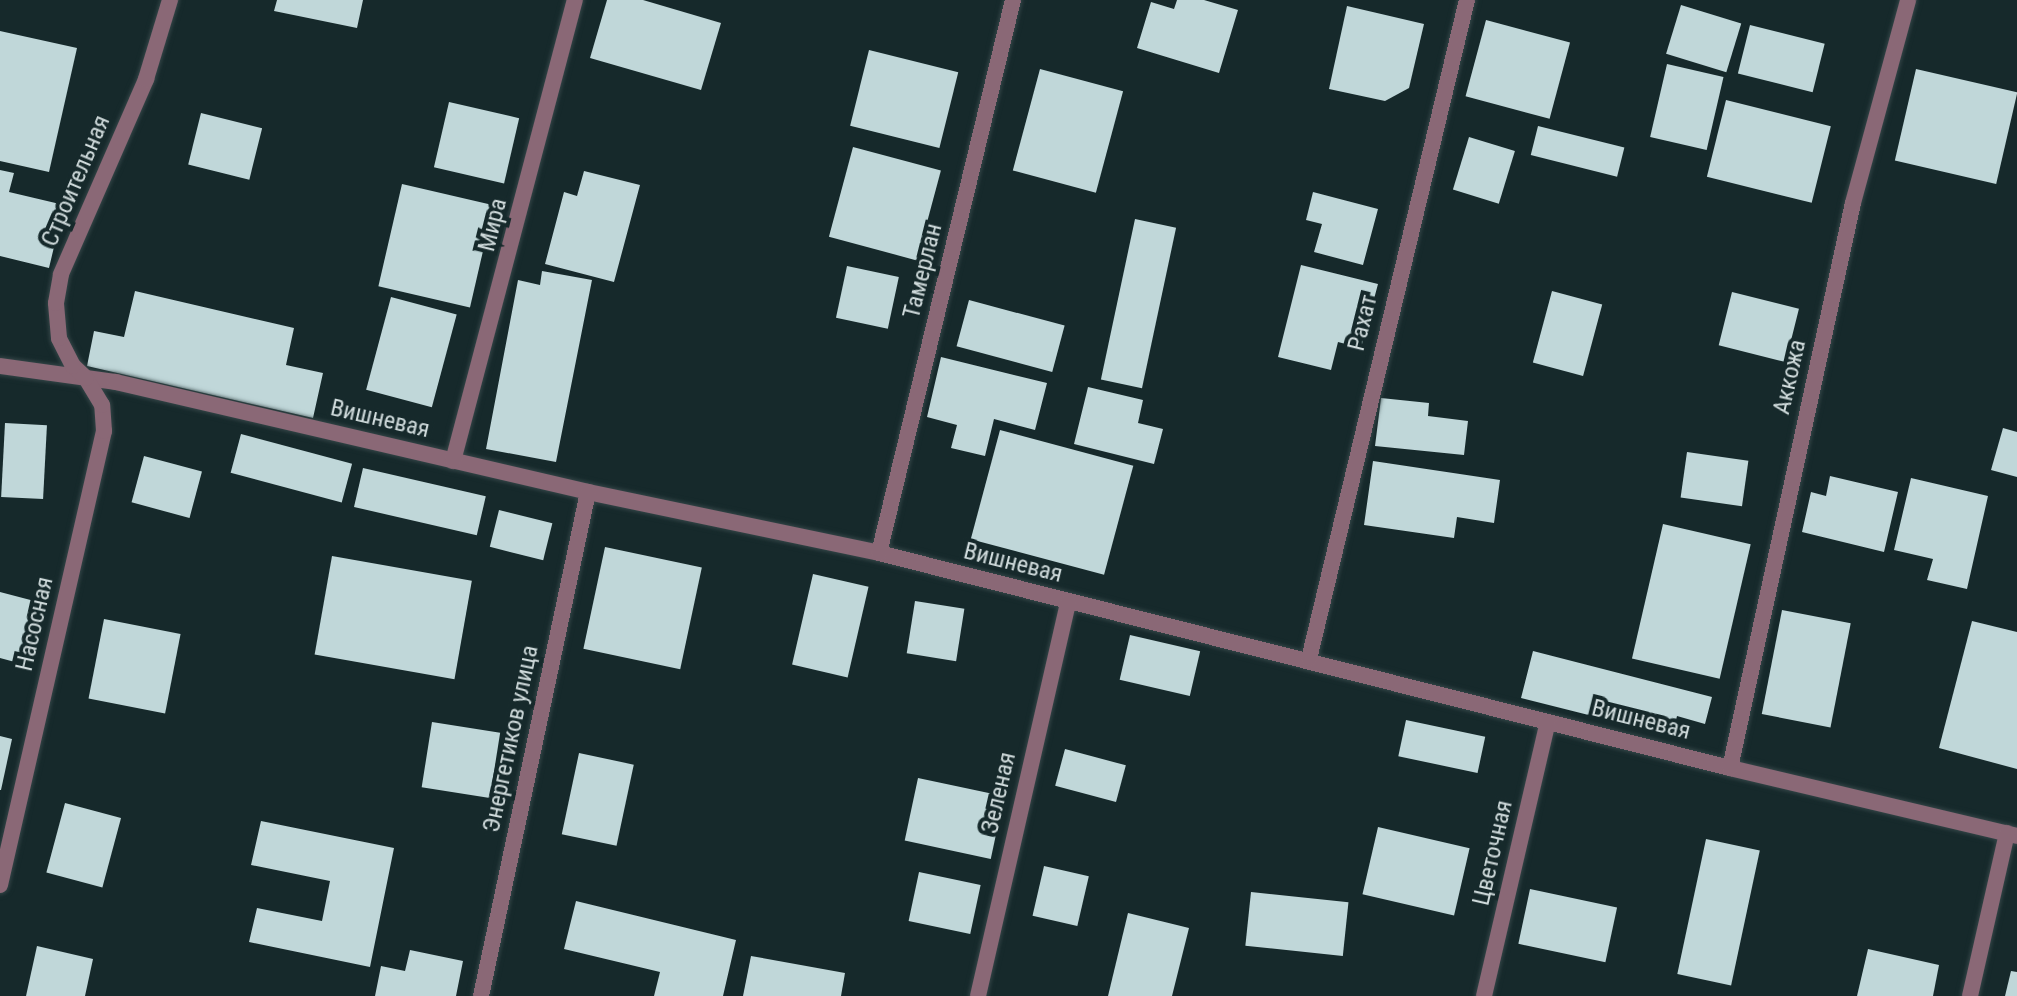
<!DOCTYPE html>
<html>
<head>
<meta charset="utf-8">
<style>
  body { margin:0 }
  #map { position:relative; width:2017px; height:996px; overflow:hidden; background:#16292b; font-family:"Roboto Condensed",sans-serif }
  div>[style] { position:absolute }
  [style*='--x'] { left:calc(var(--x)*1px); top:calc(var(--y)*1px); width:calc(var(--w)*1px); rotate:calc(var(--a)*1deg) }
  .building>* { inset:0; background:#c0d7d9; transform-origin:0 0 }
  .roads { filter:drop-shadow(0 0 2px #344547) drop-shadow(0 0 2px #344547) }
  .minor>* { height:16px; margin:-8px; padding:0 8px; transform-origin:8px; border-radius:8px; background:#8a6876 }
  span { translate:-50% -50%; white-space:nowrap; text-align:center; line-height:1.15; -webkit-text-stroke:8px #16292b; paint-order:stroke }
  .street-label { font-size:24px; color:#cfdadb }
</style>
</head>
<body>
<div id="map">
  <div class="building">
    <i style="clip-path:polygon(277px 0,363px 0,357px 28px,274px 11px)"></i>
    <i style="clip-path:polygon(607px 0,643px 0,721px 23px,701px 90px,590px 58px)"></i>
    <i style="clip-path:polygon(1177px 0,1204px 0,1238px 10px,1219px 73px,1137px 48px,1151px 2px,1174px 9px)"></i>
    <i style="left:1681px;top:5px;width:63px;height:51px;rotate:17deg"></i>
    <i style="clip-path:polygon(1347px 6px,1424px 24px,1409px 88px,1385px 101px,1329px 89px)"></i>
    <i style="left:1486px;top:20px;width:87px;height:79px;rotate:15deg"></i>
    <i style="left:1750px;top:25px;width:77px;height:50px;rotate:14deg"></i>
    <i style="clip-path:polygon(0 31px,77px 48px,49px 172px,0 161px)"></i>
    <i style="left:869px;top:50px;width:92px;height:78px;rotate:14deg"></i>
    <i style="left:1667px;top:64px;width:58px;height:75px;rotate:13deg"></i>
    <i style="left:1040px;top:69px;width:86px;height:105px;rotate:15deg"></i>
    <i style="left:1916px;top:69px;width:104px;height:94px;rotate:13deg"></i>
    <i style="left:1726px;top:100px;width:108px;height:79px;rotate:14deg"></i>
    <i style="left:449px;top:102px;width:72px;height:67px;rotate:13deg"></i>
    <i style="left:201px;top:113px;width:63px;height:53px;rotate:14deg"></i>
    <i style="left:1538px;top:126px;width:89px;height:30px;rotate:14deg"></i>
    <i style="left:1469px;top:137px;width:48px;height:55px;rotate:17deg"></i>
    <i style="left:853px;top:147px;width:91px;height:93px;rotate:15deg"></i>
    <i style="clip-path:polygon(0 170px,14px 173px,9px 192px,64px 205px,49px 268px,0 256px)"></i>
    <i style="clip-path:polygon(584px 171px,640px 185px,614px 282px,545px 264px,564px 192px,577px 196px)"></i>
    <i style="left:402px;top:184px;width:94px;height:105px;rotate:13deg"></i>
    <i style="clip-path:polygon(1313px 192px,1378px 209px,1363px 265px,1314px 252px,1322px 224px,1306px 220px)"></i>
    <i style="left:1135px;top:219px;width:42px;height:164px;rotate:12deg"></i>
    <i style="clip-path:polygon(1301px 265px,1378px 284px,1361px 348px,1338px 342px,1331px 370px,1278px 357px)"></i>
    <i style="left:847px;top:266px;width:53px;height:53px;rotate:12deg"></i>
    <i style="clip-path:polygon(542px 271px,592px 280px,556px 462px,486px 449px,518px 280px,540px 285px)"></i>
    <i style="clip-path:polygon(135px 291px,294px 328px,286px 365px,323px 373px,313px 418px,87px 366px,94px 331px,124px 337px)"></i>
    <i style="left:1552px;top:291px;width:52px;height:74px;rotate:15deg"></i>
    <i style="left:1732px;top:292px;width:69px;height:55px;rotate:14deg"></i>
    <i style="left:391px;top:297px;width:68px;height:96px;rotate:15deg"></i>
    <i style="left:969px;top:300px;width:99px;height:48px;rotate:15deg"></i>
    <i style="clip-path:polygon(941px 357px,1047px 383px,1035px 430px,994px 419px,985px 456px,951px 448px,957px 425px,927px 417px)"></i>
    <i style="clip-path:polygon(1088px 387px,1143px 400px,1138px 423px,1163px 429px,1154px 464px,1074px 444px)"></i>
    <i style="clip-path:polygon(1381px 398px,1429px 403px,1428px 416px,1468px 421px,1464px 455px,1375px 446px)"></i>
    <i style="left:5px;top:423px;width:42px;height:74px;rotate:3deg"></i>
    <i style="clip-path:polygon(2003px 428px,2017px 432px,2017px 477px,1991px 470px)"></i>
    <i style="left:1000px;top:430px;width:138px;height:113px;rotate:15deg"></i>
    <i style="left:241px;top:434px;width:115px;height:40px;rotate:15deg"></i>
    <i style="left:1687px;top:452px;width:62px;height:46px;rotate:8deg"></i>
    <i style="left:144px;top:456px;width:60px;height:48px;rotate:15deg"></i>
    <i style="clip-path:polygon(1373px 461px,1500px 480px,1494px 523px,1457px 517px,1454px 538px,1364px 525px)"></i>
    <i style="left:363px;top:468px;width:126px;height:40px;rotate:13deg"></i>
    <i style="clip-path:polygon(1830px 476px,1898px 492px,1884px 552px,1802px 532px,1811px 492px,1826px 496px)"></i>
    <i style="clip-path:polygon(1911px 478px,1988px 496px,1967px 589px,1927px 580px,1933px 559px,1894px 550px)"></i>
    <i style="left:499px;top:510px;width:55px;height:38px;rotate:14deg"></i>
    <i style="left:1663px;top:524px;width:90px;height:138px;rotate:13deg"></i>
    <i style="left:605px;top:547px;width:99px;height:104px;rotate:12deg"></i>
    <i style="left:332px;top:556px;width:142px;height:100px;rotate:10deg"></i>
    <i style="left:813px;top:574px;width:57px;height:93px;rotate:13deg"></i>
    <i style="clip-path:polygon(0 592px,42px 603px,26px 665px,0 658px)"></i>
    <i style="left:915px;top:601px;width:50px;height:53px;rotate:9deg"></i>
    <i style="left:1782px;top:610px;width:70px;height:106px;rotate:11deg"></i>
    <i style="left:104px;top:619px;width:78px;height:81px;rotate:11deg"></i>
    <i style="clip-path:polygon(1972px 621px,2017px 632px,2017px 769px,1939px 748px)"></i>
    <i style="left:1130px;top:635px;width:72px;height:46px;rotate:13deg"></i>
    <i style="clip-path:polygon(1533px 651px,1712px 697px,1705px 724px,1677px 716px,1672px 736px,1521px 698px)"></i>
    <i style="left:1406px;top:720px;width:81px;height:37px;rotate:12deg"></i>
    <i style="left:432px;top:722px;width:69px;height:66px;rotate:9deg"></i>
    <i style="clip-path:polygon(0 736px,12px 739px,1px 790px,0 790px)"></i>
    <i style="left:1065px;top:749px;width:63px;height:38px;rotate:15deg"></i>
    <i style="left:579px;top:753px;width:56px;height:83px;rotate:12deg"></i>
    <i style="left:918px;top:778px;width:88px;height:64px;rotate:12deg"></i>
    <i style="left:65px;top:803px;width:58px;height:72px;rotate:15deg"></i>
    <i style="clip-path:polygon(261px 821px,394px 848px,370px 967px,249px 942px,257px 908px,322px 921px,330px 881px,251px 865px)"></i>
    <i style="left:1378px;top:827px;width:94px;height:69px;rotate:13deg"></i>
    <i style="left:1706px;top:839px;width:55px;height:138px;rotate:12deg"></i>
    <i style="left:1044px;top:866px;width:46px;height:51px;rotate:13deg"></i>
    <i style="left:919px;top:872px;width:63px;height:50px;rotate:12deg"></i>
    <i style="left:1530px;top:889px;width:89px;height:56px;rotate:12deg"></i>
    <i style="left:1251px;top:892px;width:98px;height:54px;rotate:6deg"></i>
    <i style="clip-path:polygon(576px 901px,736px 940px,723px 996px,654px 996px,660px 972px,564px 949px)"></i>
    <i style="clip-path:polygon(1128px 913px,1189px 928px,1172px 996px,1108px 996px)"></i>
    <i style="clip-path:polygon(37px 946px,93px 959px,85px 996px,26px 996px)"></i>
    <i style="clip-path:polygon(1868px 949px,1939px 965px,1933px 996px,1857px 996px)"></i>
    <i style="clip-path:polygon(410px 950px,463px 961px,456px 996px,375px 996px,381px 966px,405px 971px)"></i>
    <i style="clip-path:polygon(751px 956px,845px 973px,841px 996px,743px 996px)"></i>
    <i style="clip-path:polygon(2011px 971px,2017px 972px,2017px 996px,2005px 996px)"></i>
  </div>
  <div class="roads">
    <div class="minor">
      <i style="--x:0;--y:366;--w:117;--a:7.9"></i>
      <i style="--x:116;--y:382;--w:485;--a:13.1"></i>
      <i style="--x:588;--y:492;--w:297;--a:11.8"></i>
      <i style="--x:879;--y:553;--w:878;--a:14.18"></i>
      <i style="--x:1730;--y:768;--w:295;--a:13.3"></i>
      <i style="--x:453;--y:461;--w:477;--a:-75.2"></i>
      <i style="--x:879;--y:553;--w:569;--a:-76.38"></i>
      <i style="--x:1309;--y:659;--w:678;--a:-76.52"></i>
      <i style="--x:1730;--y:768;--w:578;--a:-77.72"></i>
      <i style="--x:1853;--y:203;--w:210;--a:-74.8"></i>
      <i style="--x:0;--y:885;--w:466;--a:-77.1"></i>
      <i style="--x:104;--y:431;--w:26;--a:-94"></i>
      <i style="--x:102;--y:405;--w:31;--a:-121"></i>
      <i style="--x:86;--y:378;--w:18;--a:-137"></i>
      <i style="--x:73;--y:366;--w:31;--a:-117"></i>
      <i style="--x:59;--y:338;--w:35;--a:-95"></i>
      <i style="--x:56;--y:303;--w:29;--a:-80"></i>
      <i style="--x:61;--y:274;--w:213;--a:-66.4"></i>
      <i style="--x:146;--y:79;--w:83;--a:-73.1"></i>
      <i style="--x:481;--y:996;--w:515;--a:-78.01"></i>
      <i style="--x:978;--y:996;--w:404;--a:-77.1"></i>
      <i style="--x:1484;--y:996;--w:281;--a:-76.9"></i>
      <i style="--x:1970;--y:996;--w:167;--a:-77.2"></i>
    </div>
  </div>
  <div class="street-label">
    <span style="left:76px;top:181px;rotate:-67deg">Строительная</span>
    <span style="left:493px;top:225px;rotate:-76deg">Мира</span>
    <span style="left:923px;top:271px;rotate:-76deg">Тамерлан</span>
    <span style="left:1363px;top:323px;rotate:-76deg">Рахат</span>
    <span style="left:1790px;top:377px;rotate:-77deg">Аккожа</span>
    <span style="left:380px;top:419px;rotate:13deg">Вишневая</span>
    <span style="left:1013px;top:563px;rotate:14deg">Вишневая</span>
    <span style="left:35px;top:624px;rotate:-77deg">Насосная</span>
    <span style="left:1641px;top:720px;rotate:14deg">Вишневая</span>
    <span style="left:511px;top:739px;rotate:-78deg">Энергетиков улица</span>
    <span style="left:999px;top:793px;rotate:-77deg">Зеленая</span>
    <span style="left:1493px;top:853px;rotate:-77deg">Цветочная</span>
  </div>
</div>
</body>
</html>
